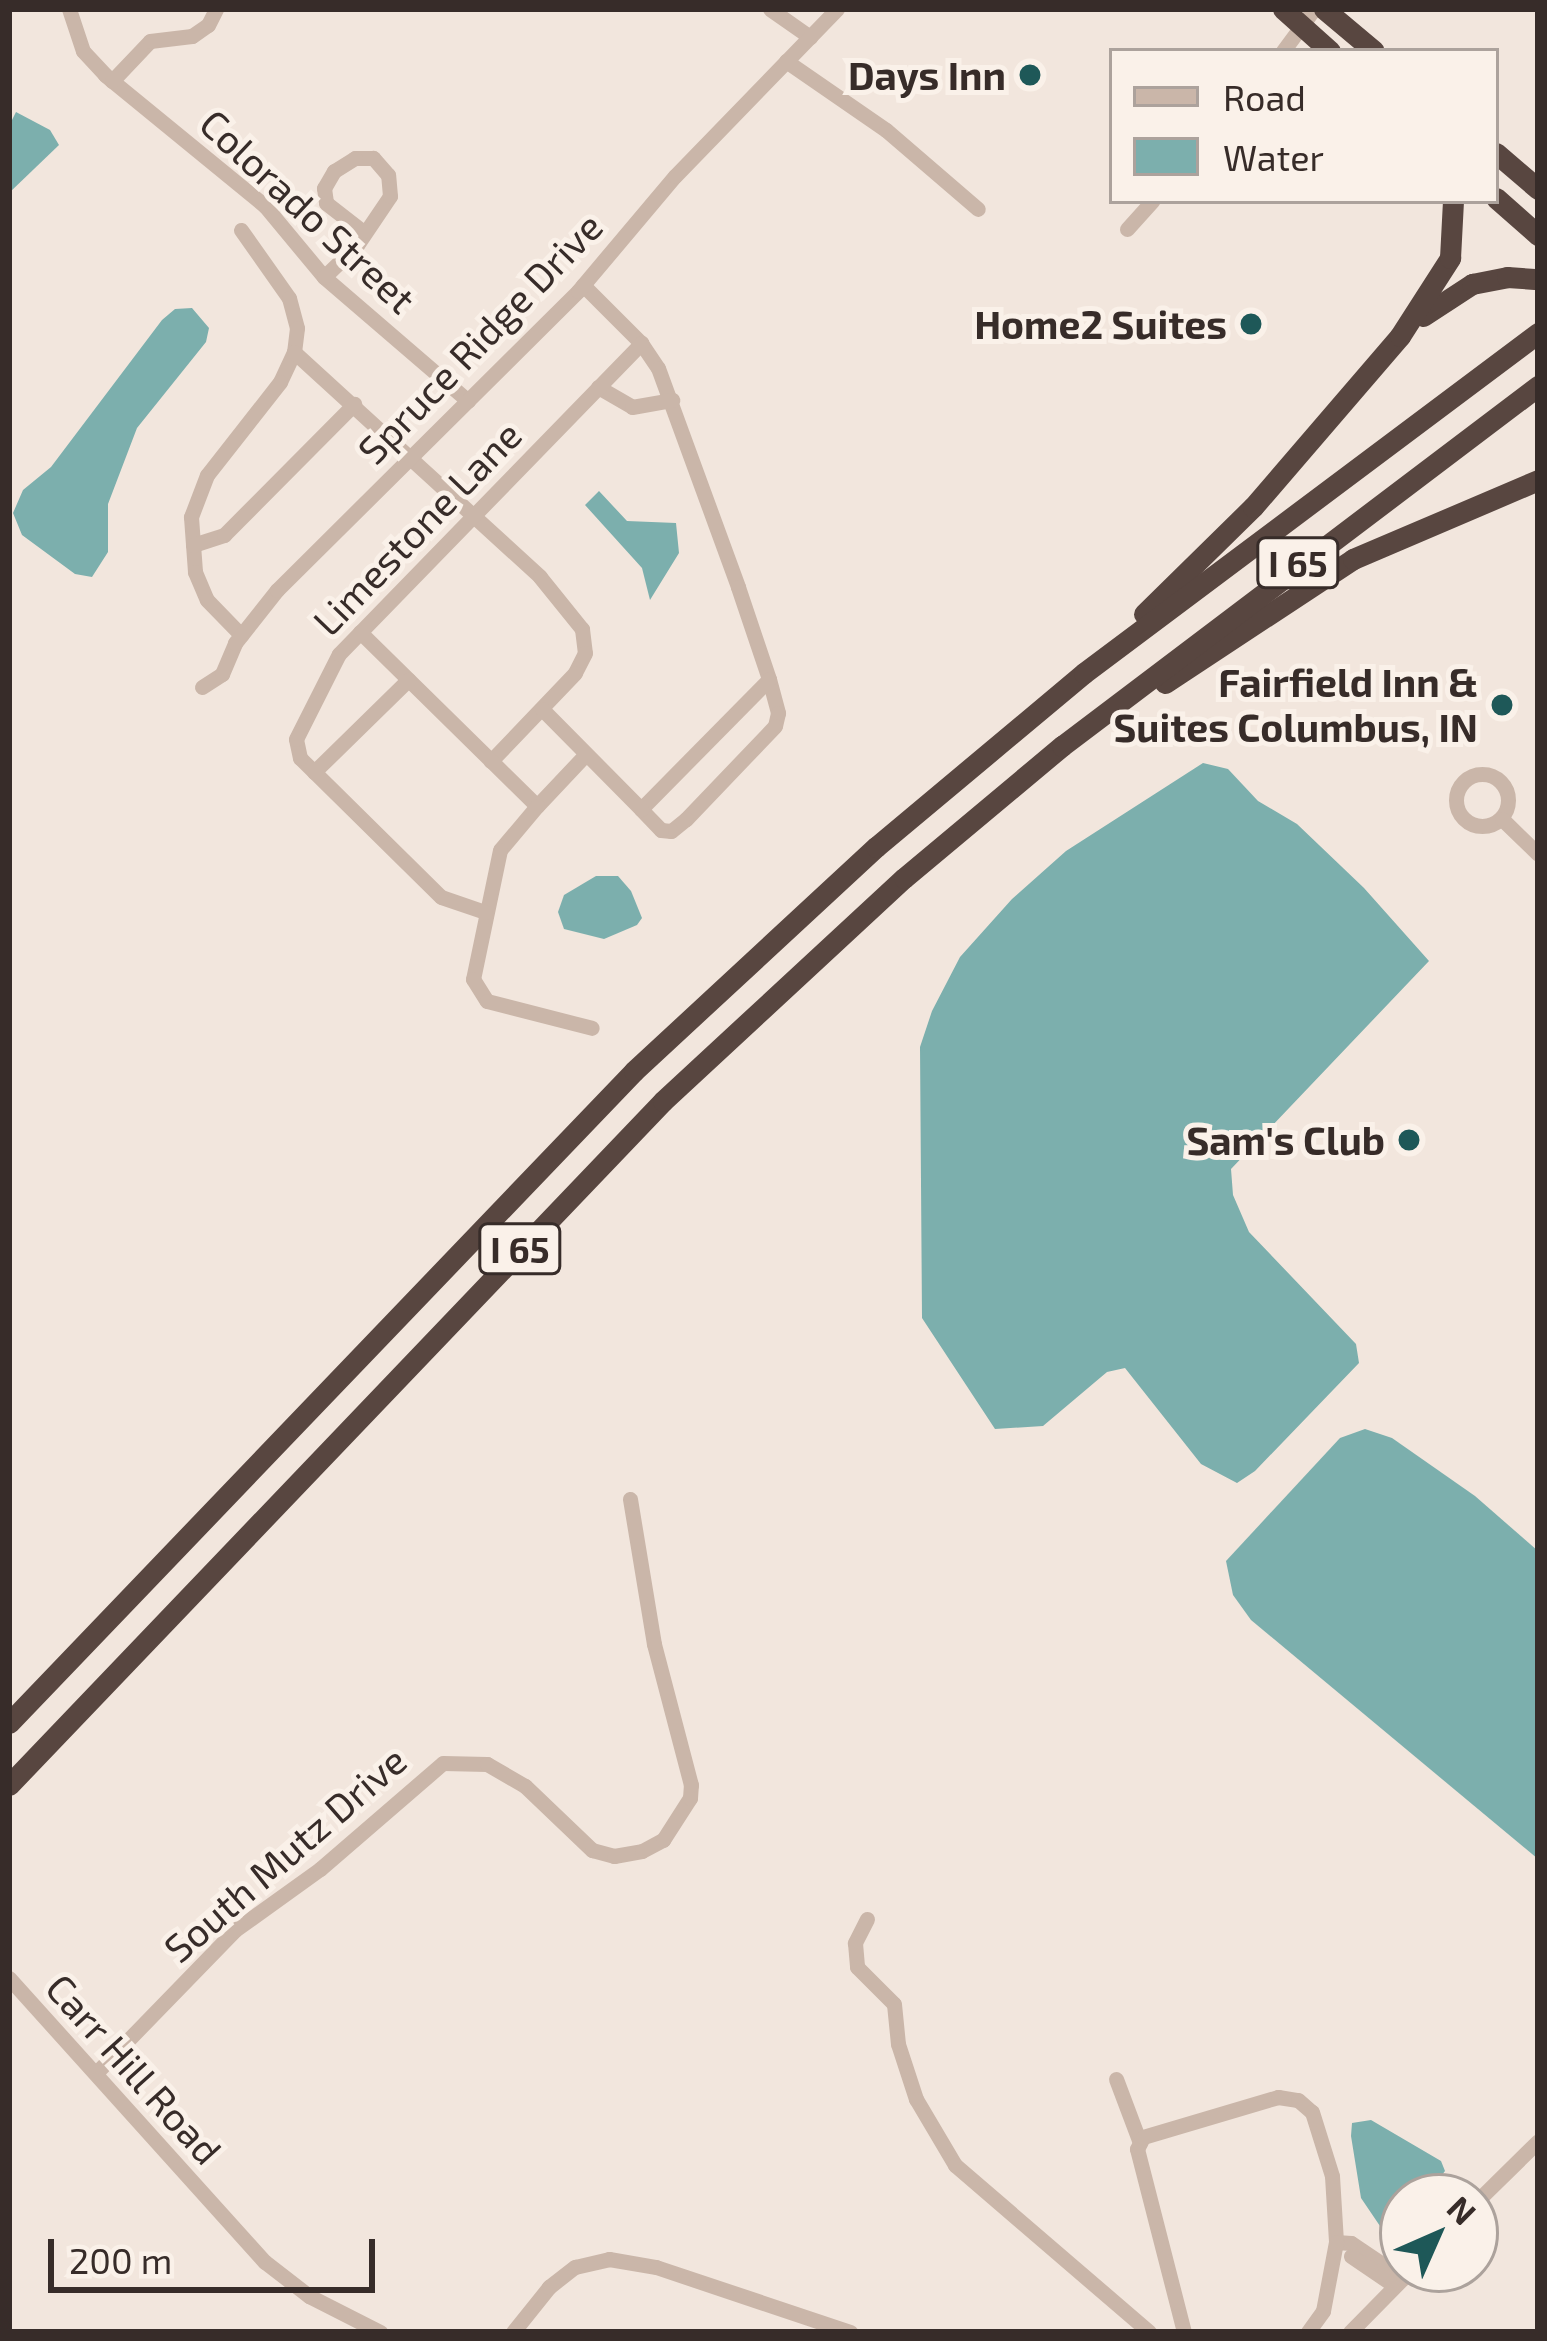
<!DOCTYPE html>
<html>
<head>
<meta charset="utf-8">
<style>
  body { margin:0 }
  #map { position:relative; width:1547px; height:2341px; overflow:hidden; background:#f2e6dd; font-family:"Exo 2",sans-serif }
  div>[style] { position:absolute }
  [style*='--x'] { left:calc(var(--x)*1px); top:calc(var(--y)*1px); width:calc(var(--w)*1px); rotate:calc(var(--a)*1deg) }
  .water>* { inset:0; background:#7cafad }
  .minor>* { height:15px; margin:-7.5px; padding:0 7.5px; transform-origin:7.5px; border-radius:7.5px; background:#cab6a9 }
  .minor>.ring { margin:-7.5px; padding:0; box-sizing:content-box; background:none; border:15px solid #cab6a9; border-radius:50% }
  .highway>* { height:21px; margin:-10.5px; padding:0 10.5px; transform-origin:10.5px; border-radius:10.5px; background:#584640 }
  .dots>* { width:33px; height:33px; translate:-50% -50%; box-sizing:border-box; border:6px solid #faf1e9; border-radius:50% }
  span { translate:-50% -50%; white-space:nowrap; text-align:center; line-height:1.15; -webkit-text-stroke:10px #faf1e9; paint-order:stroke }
  .shield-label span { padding:3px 9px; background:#faf1e9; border:3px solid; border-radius:9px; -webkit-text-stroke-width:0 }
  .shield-label { font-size:36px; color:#372c29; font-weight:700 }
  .poi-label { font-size:39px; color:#372c29; font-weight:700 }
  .right { translate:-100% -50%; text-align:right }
  .street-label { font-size:39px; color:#372c29 }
  .frame { position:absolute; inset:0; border:12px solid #372c29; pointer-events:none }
  .legend { position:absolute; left:1109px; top:48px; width:390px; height:156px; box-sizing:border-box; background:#faf1e9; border:3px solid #aca29c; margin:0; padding:15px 21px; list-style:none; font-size:36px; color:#372c29 }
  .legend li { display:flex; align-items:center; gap:24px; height:60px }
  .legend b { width:60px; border:3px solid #aca29c }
  .north { position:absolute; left:1379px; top:2173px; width:120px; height:120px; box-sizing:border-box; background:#faf1e9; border:3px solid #aca29c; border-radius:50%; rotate:45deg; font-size:33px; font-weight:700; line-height:48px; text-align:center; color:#372c29 }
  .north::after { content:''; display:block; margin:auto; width:42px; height:54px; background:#1e5858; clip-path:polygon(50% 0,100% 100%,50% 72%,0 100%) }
  .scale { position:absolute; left:48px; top:2239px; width:327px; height:54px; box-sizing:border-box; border:6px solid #372c29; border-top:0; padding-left:15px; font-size:36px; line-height:42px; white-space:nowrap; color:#372c29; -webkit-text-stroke:9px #faf1e9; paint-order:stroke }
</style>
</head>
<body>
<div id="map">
  <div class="water">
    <i style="clip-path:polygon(16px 112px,50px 130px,59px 145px,9px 193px,9px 126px)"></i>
    <i style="clip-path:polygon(192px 308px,209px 328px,206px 342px,137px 428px,108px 504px,108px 552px,92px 577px,75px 574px,22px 535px,13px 513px,23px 490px,51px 467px,162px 320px,175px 309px)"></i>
    <i style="clip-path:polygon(599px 491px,627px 521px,676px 523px,679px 553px,650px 600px,642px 568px,585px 505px)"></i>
    <i style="clip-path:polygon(1203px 763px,1228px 769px,1258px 801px,1297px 824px,1364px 888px,1429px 961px,1231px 1169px,1233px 1195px,1249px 1232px,1356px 1344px,1359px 1363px,1255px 1471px,1237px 1483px,1201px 1464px,1125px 1368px,1107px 1372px,1043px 1426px,995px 1429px,922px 1318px,920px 1047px,932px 1011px,960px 957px,1012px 899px,1066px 851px)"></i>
    <i style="clip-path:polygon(596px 876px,618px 876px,631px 891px,642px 918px,637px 925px,604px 939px,564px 929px,558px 912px,564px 895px)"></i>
    <i style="clip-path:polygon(1365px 1429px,1392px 1438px,1475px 1496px,1538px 1551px,1538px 1859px,1251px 1620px,1233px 1595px,1226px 1561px,1340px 1438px)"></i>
    <i style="clip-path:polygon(1371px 2120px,1441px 2161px,1445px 2171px,1425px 2197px,1403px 2197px,1403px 2218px,1382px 2229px,1361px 2198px,1351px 2136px,1352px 2123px)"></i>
  </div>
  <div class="minor">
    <i style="--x:69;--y:9;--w:44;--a:71.6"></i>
    <i style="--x:83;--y:51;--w:33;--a:47"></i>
    <i style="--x:105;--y:75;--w:207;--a:39.3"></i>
    <i style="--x:265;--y:206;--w:92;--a:50.3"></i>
    <i style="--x:324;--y:277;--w:190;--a:40.7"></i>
    <i style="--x:770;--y:9;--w:49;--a:35"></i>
    <i style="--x:1283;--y:51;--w:52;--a:-53.6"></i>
    <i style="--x:786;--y:61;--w:121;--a:34.6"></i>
    <i style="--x:886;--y:130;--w:121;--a:40.7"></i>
    <i style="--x:112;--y:81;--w:55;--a:-46.5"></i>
    <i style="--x:150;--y:41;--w:42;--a:-6.8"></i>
    <i style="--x:192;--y:36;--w:19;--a:-35"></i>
    <i style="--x:208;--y:25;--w:18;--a:-63"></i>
    <i style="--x:1127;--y:229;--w:38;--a:-48"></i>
    <i style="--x:241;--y:230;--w:83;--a:54.8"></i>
    <i style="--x:289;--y:298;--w:31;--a:75"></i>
    <i style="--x:297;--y:328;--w:24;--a:97"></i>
    <i style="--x:294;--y:352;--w:33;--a:115"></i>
    <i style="--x:280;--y:382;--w:118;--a:128.1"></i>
    <i style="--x:207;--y:475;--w:45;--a:110.9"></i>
    <i style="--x:191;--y:517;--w:55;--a:85.8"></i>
    <i style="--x:195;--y:572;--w:30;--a:67"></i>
    <i style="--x:207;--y:600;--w:49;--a:45.8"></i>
    <i style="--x:324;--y:277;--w:46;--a:-44.1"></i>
    <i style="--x:357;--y:245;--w:59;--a:-56"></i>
    <i style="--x:390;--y:196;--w:21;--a:-95"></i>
    <i style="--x:388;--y:175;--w:23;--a:-131"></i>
    <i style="--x:373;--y:158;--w:18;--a:180"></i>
    <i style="--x:355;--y:158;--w:25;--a:148"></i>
    <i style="--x:334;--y:171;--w:20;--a:120"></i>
    <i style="--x:324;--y:188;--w:15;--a:82"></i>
    <i style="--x:326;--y:203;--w:46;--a:37.9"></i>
    <i style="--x:583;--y:285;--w:82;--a:45"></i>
    <i style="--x:641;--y:343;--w:30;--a:56"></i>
    <i style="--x:658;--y:368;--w:233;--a:69.9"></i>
    <i style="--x:738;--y:587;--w:97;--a:71.4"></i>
    <i style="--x:769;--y:679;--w:35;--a:75"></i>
    <i style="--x:778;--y:713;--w:13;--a:103"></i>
    <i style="--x:775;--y:726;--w:129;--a:133.7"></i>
    <i style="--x:686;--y:819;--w:19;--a:141"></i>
    <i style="--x:671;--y:831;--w:10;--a:-174"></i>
    <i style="--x:661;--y:830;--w:29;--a:-134"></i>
    <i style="--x:641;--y:809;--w:182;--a:-45.4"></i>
    <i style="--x:294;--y:352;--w:333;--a:42.4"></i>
    <i style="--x:540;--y:577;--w:67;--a:51.1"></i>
    <i style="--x:582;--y:629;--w:24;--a:83"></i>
    <i style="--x:585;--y:653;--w:22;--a:117"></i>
    <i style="--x:575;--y:673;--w:122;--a:133.7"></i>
    <i style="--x:598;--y:387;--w:39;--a:30"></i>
    <i style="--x:632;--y:407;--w:41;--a:-9.9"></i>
    <i style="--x:193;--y:545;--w:33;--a:-18"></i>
    <i style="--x:224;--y:535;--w:185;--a:-45.2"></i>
    <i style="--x:360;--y:632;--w:248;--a:44.5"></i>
    <i style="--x:537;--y:806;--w:71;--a:-46.7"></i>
    <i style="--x:202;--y:687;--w:24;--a:-33"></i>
    <i style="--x:222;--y:674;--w:34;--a:-67"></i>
    <i style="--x:235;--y:643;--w:68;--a:-51.6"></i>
    <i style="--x:277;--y:590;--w:424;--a:-44.8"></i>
    <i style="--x:578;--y:291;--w:150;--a:-49.9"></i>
    <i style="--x:675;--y:176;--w:233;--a:-45.9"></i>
    <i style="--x:542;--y:709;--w:141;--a:45.3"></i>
    <i style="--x:314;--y:772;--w:132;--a:-44.4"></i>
    <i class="ring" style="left:1456px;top:774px;width:37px;height:37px"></i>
    <i style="--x:537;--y:806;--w:57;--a:130.1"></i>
    <i style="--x:500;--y:850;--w:132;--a:101.8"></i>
    <i style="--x:473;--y:979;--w:26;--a:58"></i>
    <i style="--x:487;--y:1001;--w:108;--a:14.4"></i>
    <i style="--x:1502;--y:819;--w:50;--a:44.2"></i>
    <i style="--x:485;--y:912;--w:46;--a:-161.2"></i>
    <i style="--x:441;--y:897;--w:198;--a:-135.4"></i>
    <i style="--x:300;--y:758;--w:19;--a:-102"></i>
    <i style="--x:296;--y:739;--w:95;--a:-63.2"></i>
    <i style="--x:339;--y:654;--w:434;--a:-45.8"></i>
    <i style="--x:867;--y:1919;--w:27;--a:117"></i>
    <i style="--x:855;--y:1943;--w:24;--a:85"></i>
    <i style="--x:857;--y:1967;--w:52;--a:45"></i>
    <i style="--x:894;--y:2004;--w:40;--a:84.3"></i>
    <i style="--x:898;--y:2044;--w:58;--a:71.9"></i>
    <i style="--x:916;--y:2099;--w:77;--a:59.4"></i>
    <i style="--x:955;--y:2165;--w:256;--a:40.7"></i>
    <i style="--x:9;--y:1978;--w:382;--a:48"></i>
    <i style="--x:265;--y:2262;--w:56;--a:37.7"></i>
    <i style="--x:309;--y:2296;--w:80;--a:26.9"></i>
    <i style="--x:96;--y:2073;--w:199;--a:-45.8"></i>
    <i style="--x:235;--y:1930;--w:105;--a:-35.7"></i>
    <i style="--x:320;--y:1869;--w:162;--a:-40.8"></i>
    <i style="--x:443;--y:1763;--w:44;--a:1.3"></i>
    <i style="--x:487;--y:1764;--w:44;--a:30.1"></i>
    <i style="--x:525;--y:1786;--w:93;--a:43.7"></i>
    <i style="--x:592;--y:1850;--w:23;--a:15"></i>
    <i style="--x:614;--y:1856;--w:28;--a:-10"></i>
    <i style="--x:642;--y:1851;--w:24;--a:-28"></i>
    <i style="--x:663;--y:1840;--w:50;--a:-57.3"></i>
    <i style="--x:690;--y:1798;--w:13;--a:-86"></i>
    <i style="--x:691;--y:1785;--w:146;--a:-104.7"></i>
    <i style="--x:654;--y:1644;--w:147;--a:-99.4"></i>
    <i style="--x:1116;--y:2079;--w:68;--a:69.4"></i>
    <i style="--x:1475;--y:2203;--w:88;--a:-44.5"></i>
    <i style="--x:1336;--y:2242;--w:15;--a:4"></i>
    <i style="--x:1351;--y:2243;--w:63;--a:33.9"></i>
    <i style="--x:1351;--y:2256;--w:53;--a:34.3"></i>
    <i style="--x:513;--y:2332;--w:58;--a:-51.3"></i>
    <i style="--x:549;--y:2287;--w:33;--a:-38"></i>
    <i style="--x:575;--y:2267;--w:35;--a:-13"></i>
    <i style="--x:609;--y:2259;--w:48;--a:9.7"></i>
    <i style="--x:656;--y:2267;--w:205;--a:18.5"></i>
    <i style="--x:1184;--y:2332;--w:189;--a:-104.4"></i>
    <i style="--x:1137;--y:2149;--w:13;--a:-63"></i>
    <i style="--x:1143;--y:2137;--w:141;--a:-16.5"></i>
    <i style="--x:1278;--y:2097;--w:20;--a:9"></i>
    <i style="--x:1298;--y:2100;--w:18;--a:41"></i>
    <i style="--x:1312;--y:2112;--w:67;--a:72.6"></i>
    <i style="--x:1332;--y:2176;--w:66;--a:86.5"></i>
    <i style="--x:1336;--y:2242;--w:70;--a:100.7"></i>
    <i style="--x:1323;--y:2311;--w:26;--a:126"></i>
    <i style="--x:1350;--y:2332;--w:88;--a:-45.5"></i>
  </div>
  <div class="highway">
    <i style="--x:1283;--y:9;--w:63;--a:41.8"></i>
    <i style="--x:1324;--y:9;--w:65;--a:40"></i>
    <i style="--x:1496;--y:153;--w:55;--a:40.6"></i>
    <i style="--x:1496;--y:198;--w:56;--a:41.4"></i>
    <i style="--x:1423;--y:316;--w:59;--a:-33.1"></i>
    <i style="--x:1472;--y:284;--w:36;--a:-11"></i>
    <i style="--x:1507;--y:277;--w:31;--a:4"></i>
    <i style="--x:1144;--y:614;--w:153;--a:-44.5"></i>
    <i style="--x:1253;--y:507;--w:225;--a:-49.3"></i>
    <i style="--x:1400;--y:336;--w:93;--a:-57.3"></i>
    <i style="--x:1450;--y:258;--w:57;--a:-87"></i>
    <i style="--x:1165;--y:683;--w:225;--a:-33.4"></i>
    <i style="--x:1353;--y:559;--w:201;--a:-23.1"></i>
    <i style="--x:9;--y:1723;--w:903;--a:-46.21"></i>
    <i style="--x:634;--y:1071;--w:330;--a:-42.8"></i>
    <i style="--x:876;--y:847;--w:271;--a:-39.9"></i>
    <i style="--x:1084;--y:673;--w:567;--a:-36.83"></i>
    <i style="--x:9;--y:1785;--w:946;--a:-46.28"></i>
    <i style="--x:663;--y:1101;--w:328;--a:-42.8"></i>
    <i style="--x:904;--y:878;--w:206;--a:-39.9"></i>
    <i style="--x:1062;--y:746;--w:597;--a:-37.1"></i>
  </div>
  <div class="dots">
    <i style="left:1030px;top:75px;background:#1e5858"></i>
    <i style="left:1251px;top:324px;background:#1e5858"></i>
    <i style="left:1502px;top:705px;background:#1e5858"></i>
    <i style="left:1409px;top:1140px;background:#1e5858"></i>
  </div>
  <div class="shield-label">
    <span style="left:1298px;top:563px">I 65</span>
    <span style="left:520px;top:1249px">I 65</span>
  </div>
  <div class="poi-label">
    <span class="right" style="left:1006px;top:75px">Days Inn</span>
    <span class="right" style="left:1227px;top:324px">Home2 Suites</span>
    <span class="right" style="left:1478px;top:705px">Fairfield Inn &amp;<br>Suites Columbus, IN</span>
    <span class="right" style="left:1385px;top:1140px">Sam's Club</span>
  </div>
  <div class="street-label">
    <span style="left:308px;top:211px;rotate:43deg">Colorado Street</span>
    <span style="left:480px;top:338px;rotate:-46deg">Spruce Ridge Drive</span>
    <span style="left:417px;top:528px;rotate:-46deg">Limestone Lane</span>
    <span style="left:285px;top:1854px;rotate:-41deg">South Mutz Drive</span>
    <span style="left:134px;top:2069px;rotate:48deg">Carr Hill Road</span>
  </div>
  <div class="frame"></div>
  <ul class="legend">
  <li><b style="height:15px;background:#cab6a9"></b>Road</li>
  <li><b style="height:33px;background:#7cafad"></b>Water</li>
  </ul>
  <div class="north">N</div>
  <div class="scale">200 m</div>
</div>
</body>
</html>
